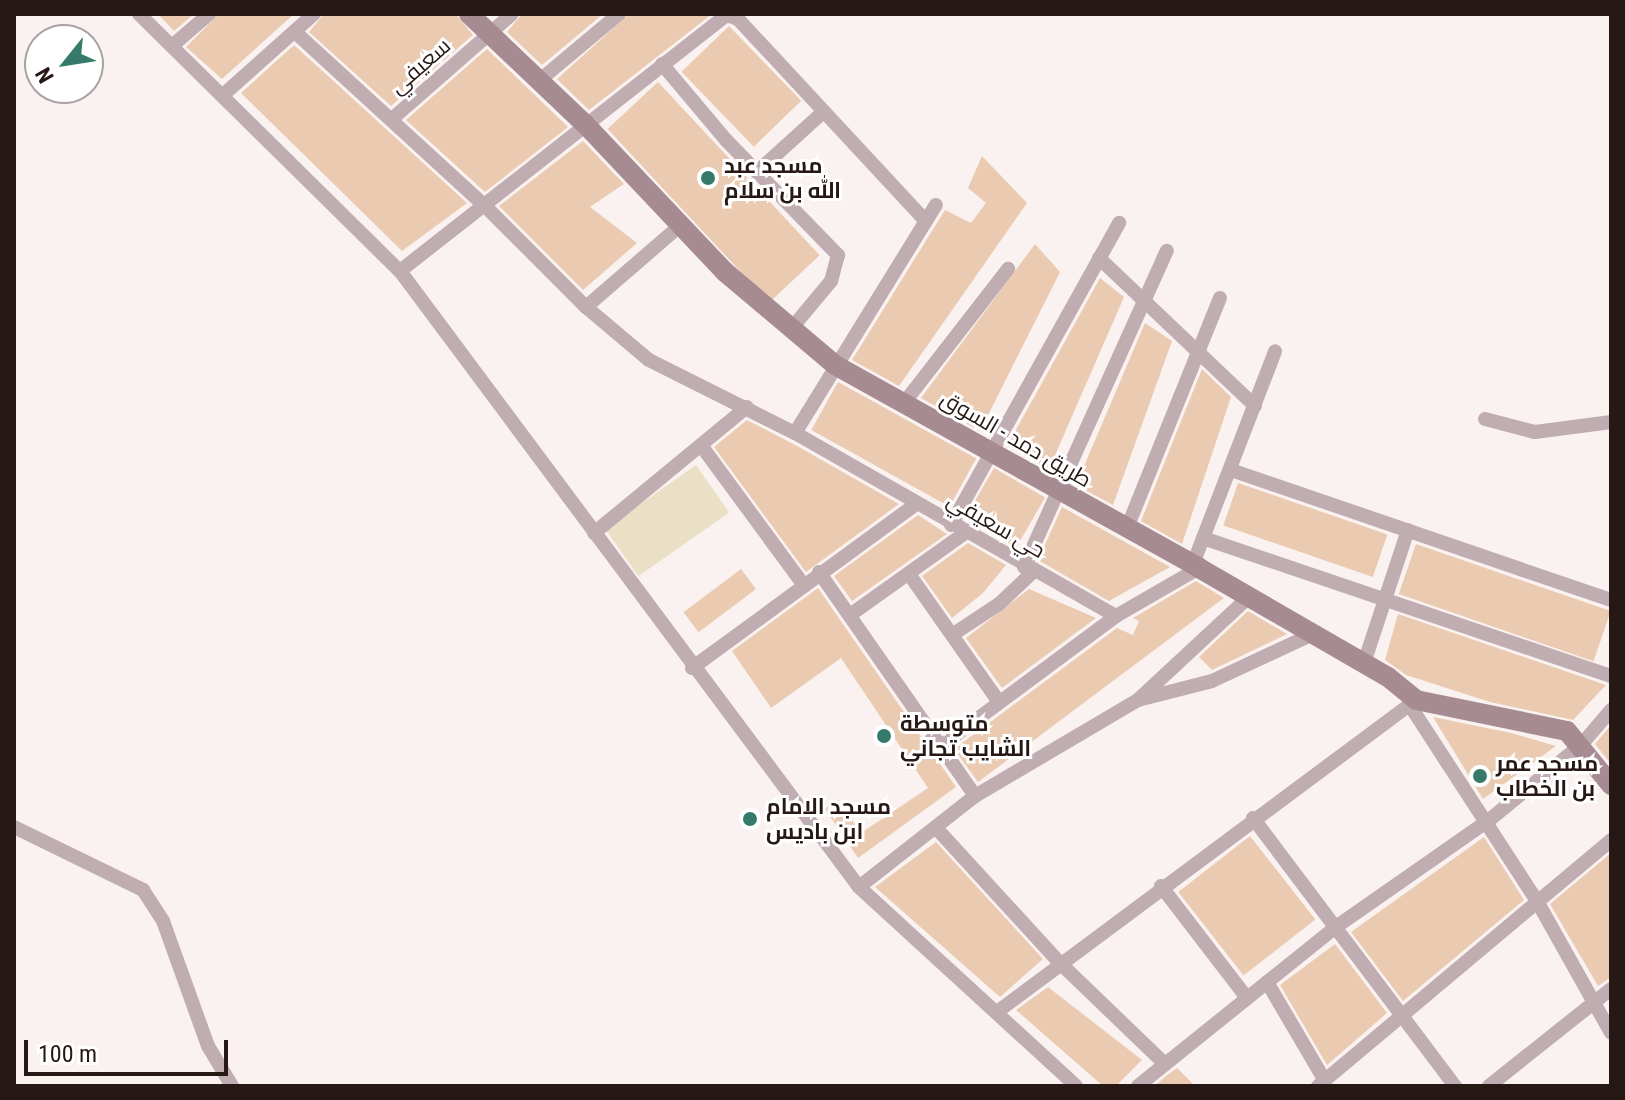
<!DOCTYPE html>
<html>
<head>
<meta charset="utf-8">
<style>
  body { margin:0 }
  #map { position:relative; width:1625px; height:1100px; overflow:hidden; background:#faf2f1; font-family:"Roboto Condensed",Cairo,sans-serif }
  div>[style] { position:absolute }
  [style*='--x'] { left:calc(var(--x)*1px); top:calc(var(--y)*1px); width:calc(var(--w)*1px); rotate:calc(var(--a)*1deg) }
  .green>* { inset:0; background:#eae0c5; transform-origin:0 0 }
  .building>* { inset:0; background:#eacab0; transform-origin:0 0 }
  .minor>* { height:14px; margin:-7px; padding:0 7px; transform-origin:7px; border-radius:7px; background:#c0adb2 }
  .secondary>* { height:20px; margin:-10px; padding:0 10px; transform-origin:10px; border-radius:10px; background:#a68b92 }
  .dots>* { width:22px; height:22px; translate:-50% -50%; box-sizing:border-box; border:4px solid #fff; border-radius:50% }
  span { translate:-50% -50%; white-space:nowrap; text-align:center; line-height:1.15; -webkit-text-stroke:6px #fff; paint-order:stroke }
  .street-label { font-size:22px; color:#251815 }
  .poi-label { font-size:22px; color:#251815; font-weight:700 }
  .left { translate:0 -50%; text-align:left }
  .frame { position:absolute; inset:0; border:16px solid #251815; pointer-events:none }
  .north { position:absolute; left:24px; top:24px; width:80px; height:80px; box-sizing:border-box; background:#fff; border:2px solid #a8a3a1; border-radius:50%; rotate:240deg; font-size:22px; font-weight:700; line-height:32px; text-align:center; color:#251815 }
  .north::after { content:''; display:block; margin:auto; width:28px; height:36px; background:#367a6c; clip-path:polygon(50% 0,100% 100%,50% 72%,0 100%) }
  .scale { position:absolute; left:24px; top:1040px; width:204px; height:36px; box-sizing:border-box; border:4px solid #251815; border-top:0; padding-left:10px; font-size:24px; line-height:28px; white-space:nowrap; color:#251815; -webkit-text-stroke:6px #fff; paint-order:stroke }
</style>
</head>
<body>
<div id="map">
  <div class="green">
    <i style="left:696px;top:465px;width:58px;height:111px;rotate:55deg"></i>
  </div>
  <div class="building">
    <i style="clip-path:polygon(158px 14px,194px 14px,174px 31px)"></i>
    <i style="clip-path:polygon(219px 14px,294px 14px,222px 79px,186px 47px)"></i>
    <i style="clip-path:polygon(324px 14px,456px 14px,473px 35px,391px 106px,309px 32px)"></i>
    <i style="clip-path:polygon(522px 14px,603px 14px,542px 65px,507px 32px)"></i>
    <i style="clip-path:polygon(629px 14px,712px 14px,589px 110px,557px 79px)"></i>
    <i style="left:729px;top:26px;width:104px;height:66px;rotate:46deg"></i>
    <i style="clip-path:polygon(294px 45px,467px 203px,402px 251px,241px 93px)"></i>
    <i style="clip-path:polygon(487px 49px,568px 127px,485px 192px,406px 120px)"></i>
    <i style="left:658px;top:82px;width:237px;height:69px;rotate:47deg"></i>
    <i style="clip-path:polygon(583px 141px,624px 184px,590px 207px,637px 243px,583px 290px,499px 206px)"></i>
    <i style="clip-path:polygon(982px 156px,1027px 203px,899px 386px,852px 360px,945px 210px,971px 223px,986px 203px,968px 188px)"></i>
    <i style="clip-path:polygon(1035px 244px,1060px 272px,980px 431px,921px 398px)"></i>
    <i style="clip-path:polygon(1100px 278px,1124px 297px,1049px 469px,1007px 446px)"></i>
    <i style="clip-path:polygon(1145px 323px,1172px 341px,1113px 505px,1076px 485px)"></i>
    <i style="clip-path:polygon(1202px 369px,1231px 397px,1182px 544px,1141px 521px)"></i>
    <i style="left:838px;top:382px;width:158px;height:55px;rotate:29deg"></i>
    <i style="clip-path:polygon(747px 420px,797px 446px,899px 504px,806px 572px,714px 447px)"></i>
    <i style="left:994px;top:468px;width:59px;height:58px;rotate:30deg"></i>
    <i style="left:1238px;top:483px;width:158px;height:45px;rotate:19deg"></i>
    <i style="clip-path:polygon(1062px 507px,1170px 567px,1109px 601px,1038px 560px)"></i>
    <i style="clip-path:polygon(918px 515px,947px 534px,852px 601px,834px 576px)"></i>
    <i style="clip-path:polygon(968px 543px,1006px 565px,983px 593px,952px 618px,922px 576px)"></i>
    <i style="left:1416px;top:544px;width:206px;height:53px;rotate:19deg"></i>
    <i style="left:741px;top:569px;width:25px;height:72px;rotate:53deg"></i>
    <i style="clip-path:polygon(1196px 581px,1224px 598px,978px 782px,954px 749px,1117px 628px,1133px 635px,1139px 621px,1133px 618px)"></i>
    <i style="clip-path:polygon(818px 588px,956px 787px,858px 858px,825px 809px,838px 800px,861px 833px,928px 788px,841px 658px,771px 708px,732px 651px)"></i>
    <i style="clip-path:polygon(1029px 589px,1096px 618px,1002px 688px,966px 638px)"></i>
    <i style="clip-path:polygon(1248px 611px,1287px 634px,1212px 670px,1199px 657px)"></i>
    <i style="clip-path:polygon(1398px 614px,1606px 685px,1573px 720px,1490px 702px,1406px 675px,1385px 660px)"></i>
    <i style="clip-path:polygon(1433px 717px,1511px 733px,1556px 746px,1483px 799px)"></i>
    <i style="clip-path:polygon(1611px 725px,1611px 764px,1595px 744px)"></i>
    <i style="left:1250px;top:836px;width:106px;height:91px;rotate:52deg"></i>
    <i style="clip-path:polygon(1484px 837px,1524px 900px,1403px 1001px,1351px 932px)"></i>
    <i style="clip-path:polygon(936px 842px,1043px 959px,1000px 997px,875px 887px)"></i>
    <i style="clip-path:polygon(1611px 853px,1611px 977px,1598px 986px,1550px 904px)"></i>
    <i style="clip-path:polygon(1335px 944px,1387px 1013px,1327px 1065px,1280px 985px)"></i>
    <i style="clip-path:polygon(1048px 987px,1142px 1060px,1116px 1086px,1103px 1086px,1016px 1010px)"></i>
    <i style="clip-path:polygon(1177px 1068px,1195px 1086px,1155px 1086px,1166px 1076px)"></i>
  </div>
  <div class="minor">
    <i style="--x:139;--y:14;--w:366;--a:44.6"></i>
    <i style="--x:400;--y:271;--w:768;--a:53.31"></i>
    <i style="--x:859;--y:887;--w:294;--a:42.5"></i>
    <i style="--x:295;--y:32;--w:259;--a:42.5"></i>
    <i style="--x:486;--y:207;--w:141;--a:45"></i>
    <i style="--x:586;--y:307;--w:82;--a:40.1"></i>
    <i style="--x:649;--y:360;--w:163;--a:26.6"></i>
    <i style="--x:795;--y:433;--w:369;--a:29.7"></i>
    <i style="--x:173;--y:45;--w:48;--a:-40.7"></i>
    <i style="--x:662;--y:64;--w:99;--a:49.9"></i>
    <i style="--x:726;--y:140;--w:161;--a:45.8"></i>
    <i style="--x:838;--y:255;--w:27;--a:105"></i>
    <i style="--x:831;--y:281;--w:62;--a:129.8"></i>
    <i style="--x:540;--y:80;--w:103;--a:-39.9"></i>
    <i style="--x:223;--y:95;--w:122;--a:-41.7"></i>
    <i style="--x:392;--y:119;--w:159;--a:-41.2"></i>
    <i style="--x:757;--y:172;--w:88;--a:-42.2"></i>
    <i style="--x:1099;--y:258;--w:215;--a:43.5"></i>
    <i style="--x:400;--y:271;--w:415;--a:-38.1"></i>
    <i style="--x:727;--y:15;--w:12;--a:20"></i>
    <i style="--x:738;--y:19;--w:276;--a:47.1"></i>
    <i style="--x:586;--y:307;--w:128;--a:-40.9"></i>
    <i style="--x:904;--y:403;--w:170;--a:-52.2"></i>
    <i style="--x:1485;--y:419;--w:52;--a:14.6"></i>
    <i style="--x:1535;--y:432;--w:77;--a:-7.5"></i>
    <i style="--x:795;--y:433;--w:268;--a:-58.3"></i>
    <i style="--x:703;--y:448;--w:169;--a:53.7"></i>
    <i style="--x:1231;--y:470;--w:402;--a:18.9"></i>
    <i style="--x:951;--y:525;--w:346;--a:-60.9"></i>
    <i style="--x:1127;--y:528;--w:248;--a:-68"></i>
    <i style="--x:594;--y:533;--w:198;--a:-39.5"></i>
    <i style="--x:1203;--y:538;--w:431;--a:18.7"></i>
    <i style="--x:1193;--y:564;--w:228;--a:-68.9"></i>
    <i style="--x:1024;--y:567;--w:347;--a:-65.7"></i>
    <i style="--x:819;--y:572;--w:273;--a:55.1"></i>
    <i style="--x:909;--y:574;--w:156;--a:54.9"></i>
    <i style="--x:850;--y:615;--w:141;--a:-35.5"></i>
    <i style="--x:952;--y:635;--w:56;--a:-33.4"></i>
    <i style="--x:999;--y:604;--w:47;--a:-43.3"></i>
    <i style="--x:1364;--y:663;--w:140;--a:-71.7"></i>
    <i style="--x:692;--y:668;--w:278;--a:-36.2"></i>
    <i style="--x:1138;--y:700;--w:76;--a:-14.4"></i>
    <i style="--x:1212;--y:681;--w:111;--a:-25"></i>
    <i style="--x:1409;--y:704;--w:235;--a:57"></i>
    <i style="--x:1537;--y:901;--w:151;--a:60.7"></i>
    <i style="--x:941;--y:746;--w:218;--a:-36.6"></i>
    <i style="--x:1116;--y:616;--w:96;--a:-30"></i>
    <i style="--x:1253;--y:818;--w:336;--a:53"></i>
    <i style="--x:14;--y:827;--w:144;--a:26"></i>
    <i style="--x:143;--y:890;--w:37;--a:57"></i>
    <i style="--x:163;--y:921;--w:133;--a:70.2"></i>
    <i style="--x:208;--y:1046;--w:47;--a:59"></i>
    <i style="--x:938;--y:830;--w:180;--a:47.5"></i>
    <i style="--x:1060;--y:963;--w:146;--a:43.9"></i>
    <i style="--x:1161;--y:886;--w:141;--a:52.5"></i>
    <i style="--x:859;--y:887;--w:147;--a:-38.1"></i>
    <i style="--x:975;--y:796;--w:189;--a:-30.5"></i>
    <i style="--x:1138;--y:700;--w:151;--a:-42.9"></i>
    <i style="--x:1267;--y:982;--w:115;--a:59.6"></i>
    <i style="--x:997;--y:1012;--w:522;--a:-36.67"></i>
    <i style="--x:1138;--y:1086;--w:250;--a:-38.8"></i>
    <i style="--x:1333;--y:929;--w:189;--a:-34.9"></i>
    <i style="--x:1488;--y:821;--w:122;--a:-39.3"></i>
    <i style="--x:1582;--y:744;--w:45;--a:-49.5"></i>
    <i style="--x:1318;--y:1086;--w:383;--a:-40"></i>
    <i style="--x:1489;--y:1086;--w:156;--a:-38.5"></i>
  </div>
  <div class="secondary">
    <i style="--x:469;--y:14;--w:160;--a:43.5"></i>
    <i style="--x:585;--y:124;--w:204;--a:46.6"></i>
    <i style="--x:725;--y:272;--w:144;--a:40.2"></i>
    <i style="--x:835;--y:365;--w:417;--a:29.1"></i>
    <i style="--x:1199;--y:568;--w:218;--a:30"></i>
    <i style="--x:1388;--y:677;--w:36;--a:39"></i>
    <i style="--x:1416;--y:700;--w:154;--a:11.6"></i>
    <i style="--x:1567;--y:731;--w:70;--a:50.8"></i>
  </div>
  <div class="dots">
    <i style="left:708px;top:178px;background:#367a6c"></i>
    <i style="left:884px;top:736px;background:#367a6c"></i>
    <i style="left:1480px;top:776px;background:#367a6c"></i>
    <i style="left:750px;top:819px;background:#367a6c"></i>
  </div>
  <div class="street-label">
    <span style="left:420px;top:66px;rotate:-41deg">سعيفي</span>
    <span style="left:1016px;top:439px;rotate:30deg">طريق دمد - السوق</span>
    <span style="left:996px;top:525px;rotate:30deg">حي سعيفي</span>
  </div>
  <div class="poi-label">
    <span class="left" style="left:724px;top:178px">مسجد عبد<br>الله بن سلام</span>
    <span class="left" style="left:900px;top:736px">متوسطة<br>الشايب تجاني</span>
    <span class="left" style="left:1496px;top:776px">مسجد عمر<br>بن الخطاب</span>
    <span class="left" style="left:766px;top:819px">مسجد الامام<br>ابن باديس</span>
  </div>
  <div class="frame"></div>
  <div class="north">N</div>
  <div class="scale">100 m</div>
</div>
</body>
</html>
